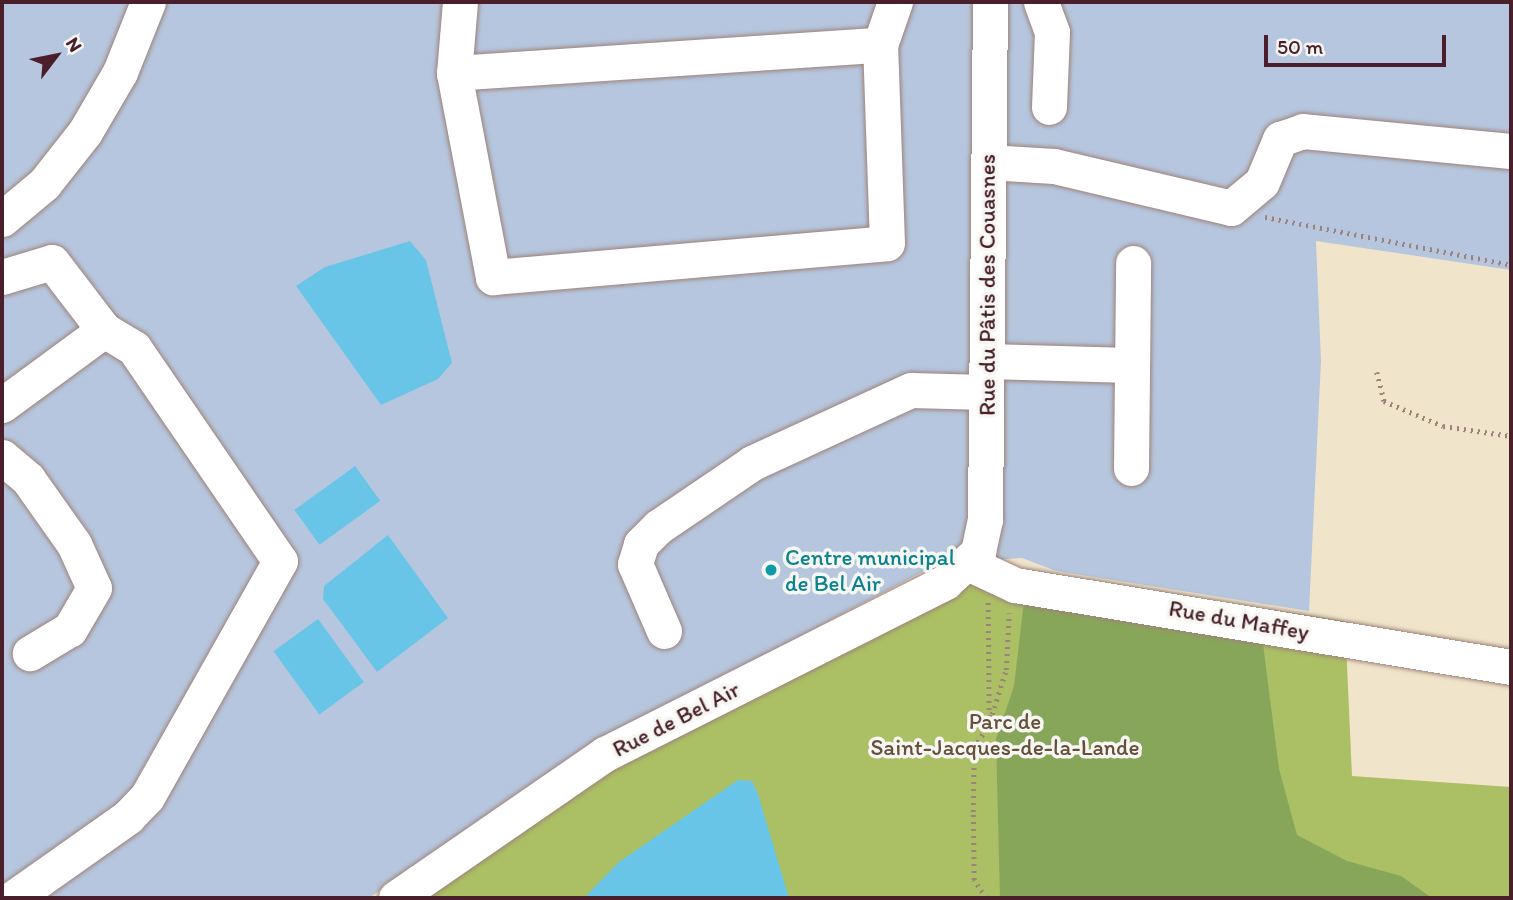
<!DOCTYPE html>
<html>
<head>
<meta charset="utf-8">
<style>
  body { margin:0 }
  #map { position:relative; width:1513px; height:900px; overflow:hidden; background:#f0e4ca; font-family:Itim,sans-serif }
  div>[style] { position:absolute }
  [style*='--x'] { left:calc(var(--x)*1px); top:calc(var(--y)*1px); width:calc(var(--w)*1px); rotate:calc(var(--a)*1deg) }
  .industrial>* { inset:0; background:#b6c6de }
  .green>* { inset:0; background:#abbf64 }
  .forest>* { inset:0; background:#88a65a }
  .water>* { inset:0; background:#69c5e7; transform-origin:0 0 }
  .path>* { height:4.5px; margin-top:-2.25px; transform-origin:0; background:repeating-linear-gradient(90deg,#9d827a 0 2px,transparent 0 7px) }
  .roads { filter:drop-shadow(0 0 2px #9d827a) drop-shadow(0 0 2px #9d827a) }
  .minor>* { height:35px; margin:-17.5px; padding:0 17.5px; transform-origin:17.5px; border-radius:17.5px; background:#fff }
  .dots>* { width:19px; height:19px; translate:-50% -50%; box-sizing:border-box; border:4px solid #f6f6f2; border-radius:50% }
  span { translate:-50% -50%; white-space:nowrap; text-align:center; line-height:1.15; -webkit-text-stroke:7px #f6f6f2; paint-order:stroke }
  .street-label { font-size:23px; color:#4a1f2b }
  .culture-label { font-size:23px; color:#0d838f }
  .left { translate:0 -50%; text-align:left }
  .park-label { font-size:23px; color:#674f3c }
  .frame { position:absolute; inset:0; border:4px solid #4a1f2b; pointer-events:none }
  .north { position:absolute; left:21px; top:21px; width:70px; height:70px; -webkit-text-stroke:5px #f6f6f2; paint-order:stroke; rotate:58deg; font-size:19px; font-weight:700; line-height:28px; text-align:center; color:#4a1f2b }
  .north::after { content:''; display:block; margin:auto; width:24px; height:32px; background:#4a1f2b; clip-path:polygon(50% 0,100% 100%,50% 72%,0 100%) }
  .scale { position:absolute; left:1264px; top:35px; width:182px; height:32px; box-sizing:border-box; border:4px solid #4a1f2b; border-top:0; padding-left:9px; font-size:21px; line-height:24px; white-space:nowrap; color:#4a1f2b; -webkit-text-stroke:5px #f6f6f2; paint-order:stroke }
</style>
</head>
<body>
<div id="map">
  <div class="industrial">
    <i style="clip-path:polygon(2px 2px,1511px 2px,1511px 270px,1316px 241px,1321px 361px,1309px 611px,1056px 571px,1022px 558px,937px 564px,578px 753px,369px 898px,2px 898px)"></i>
  </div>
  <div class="green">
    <i style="clip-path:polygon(970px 564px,1345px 621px,1352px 776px,1511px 787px,1511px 898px,397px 898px,562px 782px)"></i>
  </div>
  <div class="forest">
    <i style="clip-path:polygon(1024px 601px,1262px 636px,1279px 769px,1297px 835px,1347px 861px,1401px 876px,1432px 898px,1000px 898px,996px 739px,1014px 686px)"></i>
  </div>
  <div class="water">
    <i style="clip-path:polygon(410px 241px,426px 260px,452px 363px,438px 379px,381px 405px,296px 286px,325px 267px)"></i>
    <i style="left:355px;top:466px;width:43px;height:75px;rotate:54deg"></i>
    <i style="clip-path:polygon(388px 535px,448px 618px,377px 672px,323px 599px,324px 586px)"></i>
    <i style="left:318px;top:619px;width:78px;height:55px;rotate:54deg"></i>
    <i style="clip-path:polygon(738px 780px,752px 781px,758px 794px,789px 898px,584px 898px,619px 862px)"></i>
  </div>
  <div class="path">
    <i style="--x:1265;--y:217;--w:251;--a:11"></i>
    <i style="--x:1377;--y:372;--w:30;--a:76"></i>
    <i style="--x:1384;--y:401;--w:64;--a:23"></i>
    <i style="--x:1443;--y:426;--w:69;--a:8.4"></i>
    <i style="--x:990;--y:721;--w:53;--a:-72.6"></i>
    <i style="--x:1006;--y:670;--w:57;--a:-87"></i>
    <i style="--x:986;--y:898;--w:22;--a:-124"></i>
    <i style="--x:974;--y:880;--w:68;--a:-90.8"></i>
    <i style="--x:973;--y:812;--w:64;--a:-89.1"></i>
    <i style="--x:974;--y:748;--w:28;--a:-58"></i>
    <i style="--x:989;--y:724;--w:122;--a:-90.5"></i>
  </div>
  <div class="roads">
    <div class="minor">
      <i style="--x:460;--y:2;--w:71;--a:94.8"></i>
      <i style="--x:454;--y:73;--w:208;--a:79.2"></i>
      <i style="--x:493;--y:277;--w:395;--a:-4.9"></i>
      <i style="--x:887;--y:243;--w:198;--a:-92"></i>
      <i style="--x:880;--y:45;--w:46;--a:-70.8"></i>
      <i style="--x:1041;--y:2;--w:32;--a:70"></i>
      <i style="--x:1052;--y:32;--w:75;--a:92.3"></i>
      <i style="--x:454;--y:73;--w:427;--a:-3.8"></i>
      <i style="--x:988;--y:162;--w:66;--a:3.5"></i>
      <i style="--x:1054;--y:166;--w:182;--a:13.3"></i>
      <i style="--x:1231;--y:208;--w:40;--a:-40"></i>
      <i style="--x:1262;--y:182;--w:47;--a:-67.3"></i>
      <i style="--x:1280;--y:139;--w:24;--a:-19"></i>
      <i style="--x:1303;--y:131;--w:209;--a:5.5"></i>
      <i style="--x:2;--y:219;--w:55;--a:-39.8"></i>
      <i style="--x:44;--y:184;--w:66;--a:-51.7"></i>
      <i style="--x:85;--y:132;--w:69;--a:-59.7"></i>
      <i style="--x:120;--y:72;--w:75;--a:-68.2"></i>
      <i style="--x:2;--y:277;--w:52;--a:-16.7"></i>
      <i style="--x:52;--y:262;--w:86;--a:52.6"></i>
      <i style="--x:987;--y:361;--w:144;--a:1.6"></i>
      <i style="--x:2;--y:405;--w:127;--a:-36.3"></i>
      <i style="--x:104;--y:330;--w:35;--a:31"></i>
      <i style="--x:134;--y:348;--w:258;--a:55.6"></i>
      <i style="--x:280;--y:561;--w:271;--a:119.4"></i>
      <i style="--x:147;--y:797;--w:28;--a:134"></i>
      <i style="--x:128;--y:817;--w:141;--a:144.8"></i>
      <i style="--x:2;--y:457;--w:34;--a:40"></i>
      <i style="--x:28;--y:479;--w:80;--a:54.7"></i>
      <i style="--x:74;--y:544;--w:48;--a:65.6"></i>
      <i style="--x:94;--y:588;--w:48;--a:120.3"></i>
      <i style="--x:70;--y:629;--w:47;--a:149"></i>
      <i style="--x:1131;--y:468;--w:205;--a:-89.4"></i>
      <i style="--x:970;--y:564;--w:50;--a:25"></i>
      <i style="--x:1015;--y:585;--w:503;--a:9.39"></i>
      <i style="--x:664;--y:631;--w:73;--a:-113.4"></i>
      <i style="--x:635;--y:564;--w:21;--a:-73"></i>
      <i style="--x:641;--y:544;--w:24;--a:-45"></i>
      <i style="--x:658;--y:527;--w:114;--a:-34.2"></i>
      <i style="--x:752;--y:463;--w:175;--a:-24.7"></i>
      <i style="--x:911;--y:390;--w:75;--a:1.5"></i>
      <i style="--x:396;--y:898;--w:254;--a:-34.6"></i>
      <i style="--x:605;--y:754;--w:381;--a:-26.8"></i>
      <i style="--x:945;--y:582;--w:45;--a:-42.3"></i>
      <i style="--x:978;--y:552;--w:33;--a:-78"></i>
      <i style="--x:985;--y:520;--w:518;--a:-89.45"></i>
    </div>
  </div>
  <div class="dots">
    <i style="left:771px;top:570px;background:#0f9aa8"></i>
  </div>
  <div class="street-label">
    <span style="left:987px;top:285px;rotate:-90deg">Rue du Pâtis des Couasnes</span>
    <span style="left:1239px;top:620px;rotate:10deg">Rue du Maffey</span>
    <span style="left:676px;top:719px;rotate:-27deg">Rue de Bel Air</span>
  </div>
  <div class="culture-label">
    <span class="left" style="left:785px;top:570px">Centre municipal<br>de Bel Air</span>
  </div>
  <div class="park-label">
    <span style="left:1005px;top:734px">Parc de<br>Saint-Jacques-de-la-Lande</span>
  </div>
  <div class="frame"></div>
  <div class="north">N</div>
  <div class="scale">50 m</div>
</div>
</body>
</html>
